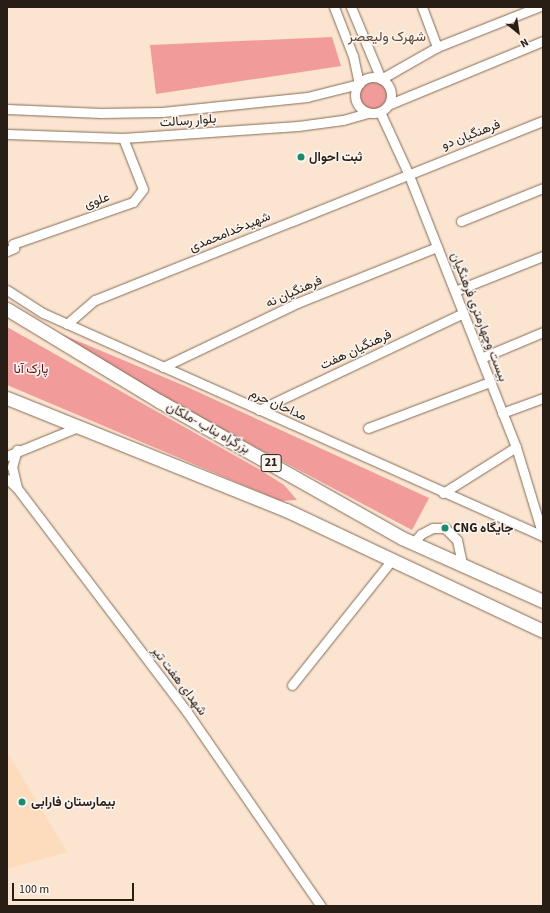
<!DOCTYPE html>
<html>
<head>
<meta charset="utf-8">
<style>
  body { margin:0 }
  #map { position:relative; width:550px; height:913px; overflow:hidden; background:#fbe5d1; font-family:"Source Sans 3",Vazirmatn,sans-serif }
  div>[style] { position:absolute }
  [style*='--x'] { left:calc(var(--x)*1px); top:calc(var(--y)*1px); width:calc(var(--w)*1px); rotate:calc(var(--a)*1deg) }
  .built>* { inset:0; background:#fddbbd }
  .green>* { inset:0; background:#f19c9b }
  .round { border-radius:50% }
  .roads { filter:drop-shadow(0 0 1px #856c56) drop-shadow(0 0 1px #856c56) }
  .minor>* { height:9px; margin:-4.5px; padding:0 4.5px; transform-origin:4.5px; border-radius:4.5px; background:#fff }
  .minor>.ring { margin:-4.5px; padding:0; box-sizing:content-box; background:none; border:9px solid #fff; border-radius:50% }
  .highway>* { height:13px; margin:-6.5px; padding:0 6.5px; transform-origin:6.5px; border-radius:6.5px; background:#fff }
  .dots>* { width:11px; height:11px; translate:-50% -50%; box-sizing:border-box; border:2px solid #fbf5f0; border-radius:50% }
  span { translate:-50% -50%; white-space:nowrap; text-align:center; line-height:1.15; -webkit-text-stroke:3px #fbf5f0; paint-order:stroke }
  .shield-label span { padding:1px 3px; background:#fbf5f0; border:1px solid; border-radius:3px; -webkit-text-stroke-width:0 }
  .shield-label { font-size:12px; color:#281e15; font-weight:700 }
  .street-label { font-size:13px; color:#281e15 }
  .poi-label { font-size:13px; color:#281e15; font-weight:700 }
  .left { translate:0 -50%; text-align:left }
  .park-label { font-size:13px; color:#630e19 }
  .neighbourhood-label { font-size:14px; color:#5e4732 }
  .frame { position:absolute; inset:0; border:8px solid #281e15; pointer-events:none }
  .north { position:absolute; left:498px; top:12px; width:40px; height:40px; -webkit-text-stroke:3px #fbf5f0; paint-order:stroke; rotate:150deg; font-size:11px; font-weight:700; line-height:16px; text-align:center; color:#281e15 }
  .north::after { content:''; display:block; margin:auto; width:14px; height:18px; background:#281e15; clip-path:polygon(50% 0,100% 100%,50% 72%,0 100%) }
  .scale { position:absolute; left:12px; top:883px; width:122px; height:18px; box-sizing:border-box; border:2px solid #281e15; border-top:0; padding-left:5px; font-size:12px; line-height:14px; white-space:nowrap; color:#281e15; -webkit-text-stroke:3px #fbf5f0; paint-order:stroke }
</style>
</head>
<body>
<div id="map">
  <div class="built">
    <i style="clip-path:polygon(7px 752px,67px 852px,7px 869px)"></i>
  </div>
  <div class="green">
    <i style="clip-path:polygon(332px 37px,341px 66px,156px 94px,150px 45px)"></i>
    <i class="round" style="left:359px;top:82px;width:28px;height:28px"></i>
    <i style="clip-path:polygon(7px 327px,257px 468px,284px 485px,297px 500px,281px 501px,7px 385px)"></i>
    <i style="clip-path:polygon(49px 329px,185px 386px,429px 498px,412px 530px,161px 397px)"></i>
  </div>
  <div class="roads">
    <div class="minor">
      <i style="--x:351;--y:7;--w:78;--a:67.4"></i>
      <i style="--x:381;--y:79;--w:64;--a:-29.7"></i>
      <i style="--x:437;--y:47;--w:109;--a:-21.6"></i>
      <i style="--x:422;--y:7;--w:43;--a:69.4"></i>
      <i class="ring" style="left:355px;top:77px;width:27px;height:27px"></i>
      <i style="--x:390;--y:104;--w:165;--a:-22.4"></i>
      <i style="--x:7;--y:109;--w:94;--a:2.4"></i>
      <i style="--x:101;--y:113;--w:61;--a:-0.9"></i>
      <i style="--x:162;--y:112;--w:146;--a:-5.9"></i>
      <i style="--x:307;--y:97;--w:54;--a:-14"></i>
      <i style="--x:359;--y:84;--w:29;--a:-102"></i>
      <i style="--x:353;--y:56;--w:53;--a:-111.2"></i>
      <i style="--x:380;--y:112;--w:67;--a:65.3"></i>
      <i style="--x:408;--y:173;--w:295;--a:68.5"></i>
      <i style="--x:516;--y:447;--w:93;--a:73.1"></i>
      <i style="--x:7;--y:134;--w:116;--a:2"></i>
      <i style="--x:123;--y:138;--w:175;--a:-3.9"></i>
      <i style="--x:298;--y:126;--w:45;--a:-7.6"></i>
      <i style="--x:343;--y:120;--w:26;--a:-16"></i>
      <i style="--x:461;--y:221;--w:88;--a:-21.9"></i>
      <i style="--x:7;--y:251;--w:8;--a:-23"></i>
      <i style="--x:14;--y:248;--w:4;--a:-104"></i>
      <i style="--x:13;--y:244;--w:127;--a:-19.3"></i>
      <i style="--x:133;--y:202;--w:16;--a:-52"></i>
      <i style="--x:143;--y:189;--w:55;--a:-111.4"></i>
      <i style="--x:7;--y:290;--w:43;--a:32.6"></i>
      <i style="--x:43;--y:313;--w:547;--a:24.04"></i>
      <i style="--x:455;--y:291;--w:95;--a:-21.7"></i>
      <i style="--x:67;--y:324;--w:37;--a:-41"></i>
      <i style="--x:95;--y:300;--w:482;--a:-21.8"></i>
      <i style="--x:481;--y:358;--w:67;--a:-22.8"></i>
      <i style="--x:163;--y:367;--w:148;--a:-25.5"></i>
      <i style="--x:297;--y:303;--w:151;--a:-21.8"></i>
      <i style="--x:259;--y:410;--w:226;--a:-25.4"></i>
      <i style="--x:502;--y:413;--w:44;--a:-20.1"></i>
      <i style="--x:368;--y:428;--w:130;--a:-20.7"></i>
      <i style="--x:7;--y:456;--w:77;--a:-22.2"></i>
      <i style="--x:7;--y:479;--w:13;--a:42"></i>
      <i style="--x:17;--y:488;--w:281;--a:52.8"></i>
      <i style="--x:187;--y:712;--w:236;--a:55.4"></i>
      <i style="--x:17;--y:488;--w:22;--a:-103"></i>
      <i style="--x:12;--y:467;--w:18;--a:-74"></i>
      <i style="--x:443;--y:493;--w:86;--a:-32.2"></i>
      <i style="--x:413;--y:543;--w:12;--a:-48"></i>
      <i style="--x:421;--y:534;--w:13;--a:-27"></i>
      <i style="--x:433;--y:528;--w:12;--a:0"></i>
      <i style="--x:445;--y:528;--w:17;--a:45"></i>
      <i style="--x:457;--y:540;--w:25;--a:78"></i>
      <i style="--x:292;--y:685;--w:159;--a:-51.4"></i>
    </div>
    <div class="highway">
      <i style="--x:7;--y:309;--w:178;--a:31.2"></i>
      <i style="--x:159;--y:401;--w:279;--a:29.4"></i>
      <i style="--x:402;--y:538;--w:154;--a:24.1"></i>
      <i style="--x:7;--y:398;--w:301;--a:21.9"></i>
      <i style="--x:286;--y:510;--w:284;--a:25.2"></i>
    </div>
  </div>
  <div class="dots">
    <i style="left:301px;top:157px;background:#168d6f"></i>
    <i style="left:445px;top:528px;background:#168d6f"></i>
    <i style="left:22px;top:802px;background:#168d6f"></i>
  </div>
  <div class="shield-label">
    <span style="left:271px;top:463px">21</span>
  </div>
  <div class="street-label">
    <span style="left:188px;top:121px;rotate:-4deg">بلوار رسالت</span>
    <span style="left:471px;top:135px;rotate:-21deg">فرهنگیان دو</span>
    <span style="left:97px;top:201px;rotate:-19deg">علوی</span>
    <span style="left:230px;top:232px;rotate:-22deg">شهیدخدامحمدی</span>
    <span style="left:294px;top:292px;rotate:-24deg">فرهنگیان نه</span>
    <span style="left:479px;top:317px;rotate:69deg">بیست وچهارمتری فرهنگیان</span>
    <span style="left:356px;top:350px;rotate:-25deg">فرهنگیان هفت</span>
    <span style="left:278px;top:405px;rotate:24deg">مداحان حرم</span>
    <span style="left:208px;top:428px;rotate:29deg">بزرگراه بناب -ملکان</span>
    <span style="left:179px;top:681px;rotate:53deg">شهدای هفت تیر</span>
  </div>
  <div class="poi-label">
    <span class="left" style="left:309px;top:157px">ثبت احوال</span>
    <span class="left" style="left:453px;top:528px">CNG جایگاه</span>
    <span class="left" style="left:31px;top:802px">بیمارستان فارابی</span>
  </div>
  <div class="park-label">
    <span style="left:31px;top:369px">پارک آنا</span>
  </div>
  <div class="neighbourhood-label">
    <span style="left:387px;top:37px">شهرک ولیعصر</span>
  </div>
  <div class="frame"></div>
  <div class="north">N</div>
  <div class="scale">100 m</div>
</div>
</body>
</html>
